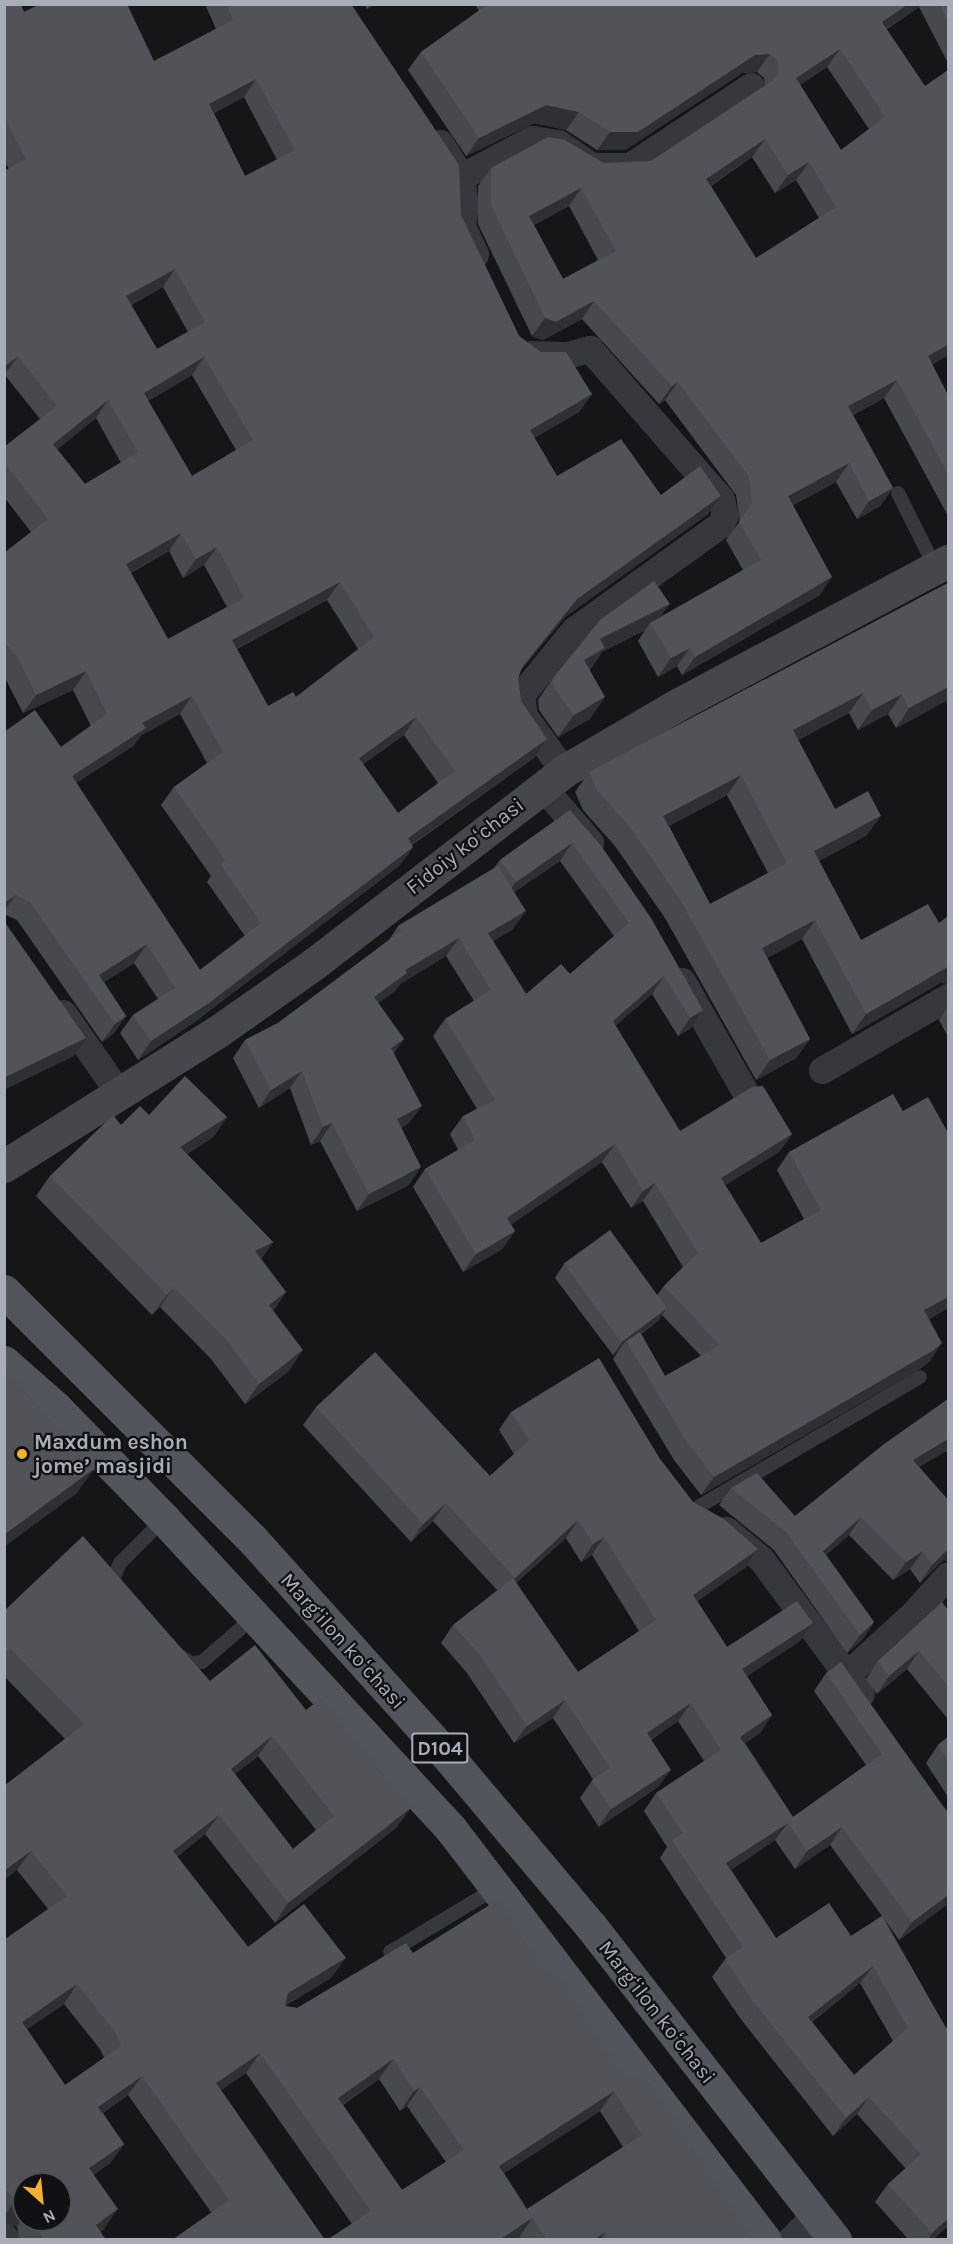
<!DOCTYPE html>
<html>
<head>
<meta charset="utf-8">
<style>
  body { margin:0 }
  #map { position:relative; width:953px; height:2244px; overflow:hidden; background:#161618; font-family:Karla,sans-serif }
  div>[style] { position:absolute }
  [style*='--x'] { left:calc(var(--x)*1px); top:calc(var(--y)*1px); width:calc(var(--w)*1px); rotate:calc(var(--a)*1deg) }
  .lane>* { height:14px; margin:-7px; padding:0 7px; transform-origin:7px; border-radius:7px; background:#37383d }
  .street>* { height:27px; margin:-13.5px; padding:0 13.5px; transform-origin:13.5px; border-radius:13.5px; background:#37383d }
  .secondary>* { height:33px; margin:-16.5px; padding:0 16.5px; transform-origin:16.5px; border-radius:16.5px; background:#45474d }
  .primary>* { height:33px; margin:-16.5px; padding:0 16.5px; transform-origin:16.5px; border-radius:16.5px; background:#53555c }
  .wall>* { inset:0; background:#47494d }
  .shaded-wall>* { inset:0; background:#2f3033 }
  .building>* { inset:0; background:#525359; transform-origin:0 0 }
  .dots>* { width:16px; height:16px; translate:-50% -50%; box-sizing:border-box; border:3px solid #111113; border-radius:50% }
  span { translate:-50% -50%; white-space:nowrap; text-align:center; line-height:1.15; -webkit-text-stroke:4.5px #111113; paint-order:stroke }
  .shield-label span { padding:2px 4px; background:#111113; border:2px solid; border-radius:4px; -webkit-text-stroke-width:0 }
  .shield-label { font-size:20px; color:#a8adb8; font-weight:700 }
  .street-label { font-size:21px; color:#a8adb8 }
  .poi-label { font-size:21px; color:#a8adb8; font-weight:700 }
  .left { translate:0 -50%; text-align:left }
  .frame { position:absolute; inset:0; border:6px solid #a8adb8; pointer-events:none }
  .north { position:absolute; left:12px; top:2172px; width:60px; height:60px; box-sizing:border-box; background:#111113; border:2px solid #4d4f55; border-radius:50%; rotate:153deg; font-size:16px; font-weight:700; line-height:24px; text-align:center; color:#a8adb8 }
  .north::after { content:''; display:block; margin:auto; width:21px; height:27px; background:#f2b134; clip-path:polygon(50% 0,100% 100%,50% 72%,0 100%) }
</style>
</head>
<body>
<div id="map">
  <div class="lane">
    <i style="--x:898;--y:493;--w:83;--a:63.4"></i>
    <i style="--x:693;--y:1510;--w:263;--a:-30.4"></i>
    <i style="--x:116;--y:1592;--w:15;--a:-98"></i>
    <i style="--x:114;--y:1577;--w:15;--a:-67"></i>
    <i style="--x:120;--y:1563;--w:62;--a:-45"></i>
    <i style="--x:177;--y:1654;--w:17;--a:33"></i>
    <i style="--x:191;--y:1663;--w:11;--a:-5"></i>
    <i style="--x:202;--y:1662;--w:69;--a:-40.9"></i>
    <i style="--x:390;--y:1952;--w:124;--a:-31.1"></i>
  </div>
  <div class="street">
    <i style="--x:440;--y:143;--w:40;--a:58"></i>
    <i style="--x:461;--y:177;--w:29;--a:82"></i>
    <i style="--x:465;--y:206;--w:20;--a:99"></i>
    <i style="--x:462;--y:226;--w:31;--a:65"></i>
    <i style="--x:461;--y:177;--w:81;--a:-28.2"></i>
    <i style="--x:532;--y:139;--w:26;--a:9"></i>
    <i style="--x:558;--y:143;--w:41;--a:34.1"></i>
    <i style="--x:592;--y:166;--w:38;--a:0"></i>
    <i style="--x:630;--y:166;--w:145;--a:-33.5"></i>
    <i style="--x:531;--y:354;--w:36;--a:2"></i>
    <i style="--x:567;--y:355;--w:24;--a:-15"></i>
    <i style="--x:590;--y:349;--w:199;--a:48.9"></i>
    <i style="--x:721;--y:499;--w:16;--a:76"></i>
    <i style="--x:725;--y:515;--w:10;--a:114"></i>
    <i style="--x:721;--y:524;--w:181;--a:144.2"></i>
    <i style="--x:574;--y:630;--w:84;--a:129.2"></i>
    <i style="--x:521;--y:695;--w:21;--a:82"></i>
    <i style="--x:524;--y:716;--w:68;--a:54"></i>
    <i style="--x:542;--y:786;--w:74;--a:49.4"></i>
    <i style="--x:682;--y:981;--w:125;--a:60.4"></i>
    <i style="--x:63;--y:1013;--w:98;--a:55"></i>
    <i style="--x:822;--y:1070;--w:146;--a:-30.1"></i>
    <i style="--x:726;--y:1530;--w:45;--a:39.6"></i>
    <i style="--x:761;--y:1559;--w:168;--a:53.5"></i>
    <i style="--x:845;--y:1676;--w:89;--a:-42.3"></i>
    <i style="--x:911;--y:1616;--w:55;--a:-47.9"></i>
    <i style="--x:4;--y:2236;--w:5;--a:53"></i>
    <i style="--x:790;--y:2240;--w:35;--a:-45"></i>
  </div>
  <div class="secondary">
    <i style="--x:4;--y:1166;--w:252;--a:-32.2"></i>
    <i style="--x:217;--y:1032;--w:120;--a:-35.1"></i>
    <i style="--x:315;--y:963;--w:314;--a:-37.6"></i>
    <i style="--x:564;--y:771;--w:131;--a:-30.3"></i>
    <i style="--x:677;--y:705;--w:307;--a:-28"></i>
  </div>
  <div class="primary">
    <i style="--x:4;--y:1291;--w:351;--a:45"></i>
    <i style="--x:252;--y:1539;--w:288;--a:48"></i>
    <i style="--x:445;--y:1753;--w:225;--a:49.9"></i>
    <i style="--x:590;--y:1925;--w:399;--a:52.1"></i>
    <i style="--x:4;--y:1362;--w:69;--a:41.5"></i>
    <i style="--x:56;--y:1408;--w:155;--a:45.8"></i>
    <i style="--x:164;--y:1519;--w:422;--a:47.2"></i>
    <i style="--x:451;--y:1829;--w:517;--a:52.62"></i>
  </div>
  <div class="wall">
    <i style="clip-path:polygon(evenodd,4px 4px,154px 61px,216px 29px,205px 4px,351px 4px,461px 215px,519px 336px,592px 394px,579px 412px,534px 438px,557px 476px,661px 495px,708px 514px,565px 617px,520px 671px,518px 679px,521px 701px,547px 739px,535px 757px,412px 845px,413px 847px,400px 865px,196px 1021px,138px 1060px,120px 1033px,133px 1015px,158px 999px,134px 963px,104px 982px,126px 1016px,113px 1034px,102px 1042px,17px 920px,4px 914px,4px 732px,61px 747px,91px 726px,73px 690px,23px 713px,4px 676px,4px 553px,31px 532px,4px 497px,4px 447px,40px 419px,4px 374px,4px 171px,9px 169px,4px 161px,4px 4px,244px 97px,277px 160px,245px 176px,214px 113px,244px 97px,4px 4px,163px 287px,188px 332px,157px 349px,131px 305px,163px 287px,4px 4px,192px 375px,236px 450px,192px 476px,148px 401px,192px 375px,4px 4px,96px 418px,121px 463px,85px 484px,57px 449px,96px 418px,4px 4px,169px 551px,183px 578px,204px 565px,227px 607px,168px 639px,131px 573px,169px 551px,4px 4px,327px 600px,358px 649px,296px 697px,268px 706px,237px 649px,327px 600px,4px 4px,180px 714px,207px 763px,174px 787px,161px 805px,211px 876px,207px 882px,245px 936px,200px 970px,76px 783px,133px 746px,141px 735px,180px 714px,4px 4px,404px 735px,438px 783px,398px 813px,363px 764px,404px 735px)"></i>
    <i style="clip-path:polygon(364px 4px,376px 4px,367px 9px)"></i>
    <i style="clip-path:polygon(evenodd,475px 4px,948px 4px,948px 63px,919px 7px,887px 29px,932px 365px,948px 395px,948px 516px,884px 398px,853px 415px,893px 488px,880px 506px,857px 519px,836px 482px,793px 505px,820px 595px,682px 675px,677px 666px,658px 677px,638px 641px,645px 630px,602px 652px,590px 670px,590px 719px,558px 737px,539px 710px,538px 700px,553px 678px,743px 570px,726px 540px,740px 521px,736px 495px,665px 400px,659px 404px,582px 319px,543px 340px,532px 336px,478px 224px,478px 186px,491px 168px,651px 161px,765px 86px,764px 78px,757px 72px,742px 73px,625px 150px,597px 150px,566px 130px,534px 123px,466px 156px,408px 70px,421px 52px,479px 11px,475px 4px,827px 67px,869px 129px,841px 150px,800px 85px,827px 67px,475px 4px,752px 157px,775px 193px,796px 180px,819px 218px,756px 258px,711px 186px,752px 157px,475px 4px,569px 206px,598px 260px,563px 279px,534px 225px,569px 206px)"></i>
    <i style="clip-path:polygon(evenodd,948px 583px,948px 700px,896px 728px,888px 714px,858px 730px,849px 713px,798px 740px,835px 809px,867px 835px,819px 861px,861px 940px,940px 983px,852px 1034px,802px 939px,767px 958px,810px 1039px,796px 1058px,756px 1080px,665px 918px,615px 846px,583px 810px,575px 792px,589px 772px,948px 583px,727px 795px,768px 873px,710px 904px,669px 826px,727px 795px)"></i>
    <i style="clip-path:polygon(evenodd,570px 810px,703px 1010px,691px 1028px,678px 1036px,652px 994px,615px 1026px,680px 1131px,792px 1134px,779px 1152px,725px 1185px,761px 1243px,804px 1219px,777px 1170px,789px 1152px,903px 1111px,948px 1133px,948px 1308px,929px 1319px,930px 1361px,921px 1368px,701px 1495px,674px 1460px,613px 1359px,619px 1350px,613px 1355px,555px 1278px,564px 1264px,657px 1295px,664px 1286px,683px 1267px,643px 1201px,631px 1208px,602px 1162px,511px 1224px,515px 1231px,502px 1249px,463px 1272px,413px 1187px,425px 1169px,458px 1150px,450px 1134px,463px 1116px,477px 1109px,433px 1036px,445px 1019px,474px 1001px,446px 956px,400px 984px,395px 991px,378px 1003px,404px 1039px,394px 1053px,409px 1123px,401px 1128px,409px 1185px,357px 1211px,320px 1141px,311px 1145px,290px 1088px,259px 1108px,233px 1058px,245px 1040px,278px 1023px,389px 940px,398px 926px,494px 868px,500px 860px,570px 810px,560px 861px,614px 936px,570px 974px,526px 994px,493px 941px,513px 929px,514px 892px,560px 861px,570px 810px,662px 1315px,701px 1356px,665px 1376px,641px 1334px,658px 1321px,662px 1315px)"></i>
    <i style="clip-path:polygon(948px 1007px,948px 1037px,939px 1020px)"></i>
    <i style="clip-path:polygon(149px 1115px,227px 1117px,213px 1137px,187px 1154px,273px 1242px,261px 1259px,286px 1292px,273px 1311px,289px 1371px,245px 1404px,211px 1359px,160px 1307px,152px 1315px,36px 1196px,50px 1176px,121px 1125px)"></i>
    <i style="clip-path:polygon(948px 1399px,948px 1451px,948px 1450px,919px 1467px,948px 1500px,948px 1561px,943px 1560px,920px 1583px,910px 1569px,893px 1580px,849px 1535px,826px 1555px,874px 1622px,862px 1640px,847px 1653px,774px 1550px,719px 1505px,731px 1488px,795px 1516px)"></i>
    <i style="clip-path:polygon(evenodd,316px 1407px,490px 1476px,514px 1454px,499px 1430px,511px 1412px,660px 1459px,693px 1502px,758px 1549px,746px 1567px,697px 1601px,727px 1647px,813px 1623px,800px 1641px,747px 1676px,772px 1715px,760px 1733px,745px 1743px,793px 1817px,866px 1765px,814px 1691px,826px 1673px,948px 1812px,948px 1904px,899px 1940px,884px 1919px,946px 2028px,933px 2240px,909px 2240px,875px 2202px,888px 2184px,906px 2169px,857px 2114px,833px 2136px,740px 2018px,712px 1977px,726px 1958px,660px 1858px,667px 1847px,644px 1811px,656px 1793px,704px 1761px,678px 1721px,651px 1740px,658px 1787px,599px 1827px,580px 1798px,593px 1779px,553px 1718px,514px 1743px,467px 1673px,441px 1643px,453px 1625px,498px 1591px,433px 1521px,411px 1542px,303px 1425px,316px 1407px,566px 1538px,581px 1562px,592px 1555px,639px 1631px,578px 1672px,516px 1583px,566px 1538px,316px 1407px,775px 1840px,795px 1869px,830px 1845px,882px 1916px,851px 1936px,776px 1938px,731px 1870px,775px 1840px,316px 1407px,860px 1983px,893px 2041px,854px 2075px,812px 2022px,860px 1983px)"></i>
    <i style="clip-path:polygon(948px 1610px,948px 1719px,907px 1669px,877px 1694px,866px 1679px,878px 1661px)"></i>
    <i style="clip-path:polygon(evenodd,4px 1611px,210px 1681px,397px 1827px,275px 1923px,205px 1834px,177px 1857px,248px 1947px,332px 1977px,285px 2006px,297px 2008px,413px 1953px,546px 1973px,627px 2082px,752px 2240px,520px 2240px,519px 2237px,516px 2240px,327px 2240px,352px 2224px,246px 2073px,221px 2090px,325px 2240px,211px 2212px,128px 2095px,103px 2113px,124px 2144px,110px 2163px,93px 2175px,104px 2229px,100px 2232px,106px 2240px,20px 2240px,17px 2227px,4px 2222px,4px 1940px,48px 1909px,17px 1870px,65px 1739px,4px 1676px,4px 1611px,258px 1756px,316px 1830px,293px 1849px,235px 1774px,258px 1756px,4px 1611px,64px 2004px,100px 2049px,104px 2058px,65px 2085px,27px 2029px,64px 2004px,4px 1611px,379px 2079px,400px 2111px,407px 2106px,446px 2162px,402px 2190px,343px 2105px,379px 2079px,4px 1611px,600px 2111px,623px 2147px,527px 2209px,504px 2173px,600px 2111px,4px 1611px,24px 2184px,60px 2220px,24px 2220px,24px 2184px)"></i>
    <i style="clip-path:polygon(948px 1737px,948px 1797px,926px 1763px,938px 1745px)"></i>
  </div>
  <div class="shaded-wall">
    <i style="clip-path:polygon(371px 4px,376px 4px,367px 9px)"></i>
    <i style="clip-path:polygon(908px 4px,921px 4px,919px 7px,869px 40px,882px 22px)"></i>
    <i style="clip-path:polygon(840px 49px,827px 67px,783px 96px,796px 78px)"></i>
    <i style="clip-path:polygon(770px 54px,757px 72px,742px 73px,625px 150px,597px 150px,610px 132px,755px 55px)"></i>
    <i style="clip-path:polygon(256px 79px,244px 97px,196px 122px,209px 104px)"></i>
    <i style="clip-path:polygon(546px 105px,579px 112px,566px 130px,534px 123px,466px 156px,479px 138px)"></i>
    <i style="clip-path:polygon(765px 139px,752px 157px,694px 197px,706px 179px)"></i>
    <i style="clip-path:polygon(809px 162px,796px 180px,775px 193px,788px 175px)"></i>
    <i style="clip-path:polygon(581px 188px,569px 206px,516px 234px,529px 216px)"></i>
    <i style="clip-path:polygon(175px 269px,163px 287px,114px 315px,126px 296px)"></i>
    <i style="clip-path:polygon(594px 301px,582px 319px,543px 340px,532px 336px,545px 318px)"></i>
    <i style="clip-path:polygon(948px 345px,948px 356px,915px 374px,928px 356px)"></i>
    <i style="clip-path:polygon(18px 356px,5px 374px,4px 374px,4px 367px)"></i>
    <i style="clip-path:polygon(204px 357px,192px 375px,131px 411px,144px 393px)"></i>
    <i style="clip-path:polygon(897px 380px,884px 398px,835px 424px,848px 406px)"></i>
    <i style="clip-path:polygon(678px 382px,665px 400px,659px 404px,672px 386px)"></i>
    <i style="clip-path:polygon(592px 394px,579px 412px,517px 448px,530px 430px)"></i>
    <i style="clip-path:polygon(108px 400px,96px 418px,41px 463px,53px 444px)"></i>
    <i style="clip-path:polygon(849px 463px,836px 482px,776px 514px,788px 496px)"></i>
    <i style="clip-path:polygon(893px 488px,880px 506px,857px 519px,869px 501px)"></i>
    <i style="clip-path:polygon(721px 496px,708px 514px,565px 617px,509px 685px,522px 667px,577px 599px)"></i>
    <i style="clip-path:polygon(181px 533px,169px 551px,113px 582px,126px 564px)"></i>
    <i style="clip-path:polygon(217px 547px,204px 565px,183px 578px,196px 559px)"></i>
    <i style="clip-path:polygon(832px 577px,820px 595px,682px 675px,695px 657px)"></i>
    <i style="clip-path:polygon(340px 582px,327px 600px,219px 658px,232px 640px)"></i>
    <i style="clip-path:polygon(670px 604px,654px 625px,650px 623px,645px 630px,602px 652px,590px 670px,584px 660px,600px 639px)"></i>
    <i style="clip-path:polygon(690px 648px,677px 666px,658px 677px,671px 658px)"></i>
    <i style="clip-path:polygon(86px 671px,73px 690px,23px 713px,36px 695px)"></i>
    <i style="clip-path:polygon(948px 687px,948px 700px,896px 728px,909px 708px)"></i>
    <i style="clip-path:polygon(863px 693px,849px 713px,780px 750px,793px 730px)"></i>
    <i style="clip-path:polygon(902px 694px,888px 714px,858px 730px,872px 710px)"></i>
    <i style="clip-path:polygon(192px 696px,180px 714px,141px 735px,133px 746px,59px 794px,72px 776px,142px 723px)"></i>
    <i style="clip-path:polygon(605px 697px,590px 719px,558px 737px,574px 715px)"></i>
    <i style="clip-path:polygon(416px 717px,404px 735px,346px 777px,359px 758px)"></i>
    <i style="clip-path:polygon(547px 739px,535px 757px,395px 856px,408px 838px)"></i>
    <i style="clip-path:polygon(741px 775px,727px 795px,650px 836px,663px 816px)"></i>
    <i style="clip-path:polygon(881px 816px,867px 835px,801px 871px,814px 851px)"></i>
    <i style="clip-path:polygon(572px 843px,560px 861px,503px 900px,516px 882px)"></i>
    <i style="clip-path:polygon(413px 847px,400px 865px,196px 1021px,138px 1060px,151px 1041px)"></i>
    <i style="clip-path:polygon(16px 895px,4px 911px,4px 903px)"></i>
    <i style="clip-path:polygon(526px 911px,513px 929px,476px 951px,488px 933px)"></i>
    <i style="clip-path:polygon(815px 920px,802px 939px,748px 968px,762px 948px)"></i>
    <i style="clip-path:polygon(459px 938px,446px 956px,400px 984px,395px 991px,362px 1015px,374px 997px,405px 970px)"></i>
    <i style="clip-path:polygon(147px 944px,134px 963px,91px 990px,99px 975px)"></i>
    <i style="clip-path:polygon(948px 967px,948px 984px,940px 983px,852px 1034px,866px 1014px)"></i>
    <i style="clip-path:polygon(664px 976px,652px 994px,600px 1039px,613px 1021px)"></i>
    <i style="clip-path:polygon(703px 1010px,691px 1028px,678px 1036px,690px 1018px)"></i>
    <i style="clip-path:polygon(126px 1016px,113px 1034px,102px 1042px,115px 1024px)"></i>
    <i style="clip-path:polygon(86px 1038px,74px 1056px,4px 1090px,4px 1078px)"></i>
    <i style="clip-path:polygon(404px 1039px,391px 1057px,391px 1048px)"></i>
    <i style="clip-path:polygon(810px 1039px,796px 1058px,756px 1080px,770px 1060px)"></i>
    <i style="clip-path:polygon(302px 1071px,290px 1088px,259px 1108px,271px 1090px)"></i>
    <i style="clip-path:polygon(422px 1106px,409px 1123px,384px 1137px,397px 1119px)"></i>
    <i style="clip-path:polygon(227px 1117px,213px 1137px,166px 1167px,180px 1147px)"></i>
    <i style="clip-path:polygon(332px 1123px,320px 1141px,311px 1145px,323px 1127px)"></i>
    <i style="clip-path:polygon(792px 1134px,779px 1152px,708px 1196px,721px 1178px)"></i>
    <i style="clip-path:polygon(615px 1144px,602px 1162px,495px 1236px,507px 1218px)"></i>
    <i style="clip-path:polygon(421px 1167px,409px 1185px,357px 1211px,369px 1194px)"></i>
    <i style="clip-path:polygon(655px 1183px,643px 1201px,631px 1208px,643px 1191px)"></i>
    <i style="clip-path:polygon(515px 1231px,502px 1249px,463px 1272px,476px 1254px)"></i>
    <i style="clip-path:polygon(273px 1242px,259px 1262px,255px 1251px)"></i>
    <i style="clip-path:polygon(174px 1287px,160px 1307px,152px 1315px,167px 1295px)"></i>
    <i style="clip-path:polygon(286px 1292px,272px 1312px,269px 1305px)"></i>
    <i style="clip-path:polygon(948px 1297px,948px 1308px,911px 1328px,924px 1310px)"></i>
    <i style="clip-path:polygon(667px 1308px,658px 1321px,627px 1344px,626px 1341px,619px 1350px,613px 1355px,622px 1342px)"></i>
    <i style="clip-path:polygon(942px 1343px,930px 1361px,921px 1368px,701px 1495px,714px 1477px)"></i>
    <i style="clip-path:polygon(303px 1350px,289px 1371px,245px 1404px,259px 1384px)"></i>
    <i style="clip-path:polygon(948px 1439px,948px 1450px,901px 1478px,913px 1460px)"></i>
    <i style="clip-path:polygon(94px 1469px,76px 1494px,4px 1547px,4px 1535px)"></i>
    <i style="clip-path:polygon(446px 1503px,433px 1521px,411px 1542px,423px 1524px)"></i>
    <i style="clip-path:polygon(861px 1517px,849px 1535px,811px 1568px,823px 1551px)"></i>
    <i style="clip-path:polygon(578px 1520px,566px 1538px,502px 1595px,515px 1578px)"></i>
    <i style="clip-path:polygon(604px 1537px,592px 1555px,581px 1562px,593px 1544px)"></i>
    <i style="clip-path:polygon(758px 1549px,746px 1567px,681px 1613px,693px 1595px)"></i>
    <i style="clip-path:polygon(948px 1549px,948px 1561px,943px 1560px,920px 1583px,932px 1565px)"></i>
    <i style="clip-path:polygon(923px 1551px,910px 1569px,893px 1580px,906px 1562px)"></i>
    <i style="clip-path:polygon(874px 1622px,862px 1640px,847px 1653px,860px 1635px)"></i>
    <i style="clip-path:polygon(813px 1623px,800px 1641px,730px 1687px,742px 1669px)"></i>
    <i style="clip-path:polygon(919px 1651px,907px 1669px,877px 1694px,889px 1676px)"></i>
    <i style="clip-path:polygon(565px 1700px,553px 1718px,514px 1743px,527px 1726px)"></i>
    <i style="clip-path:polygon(691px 1703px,678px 1721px,634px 1751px,647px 1733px)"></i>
    <i style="clip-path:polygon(772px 1715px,760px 1733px,728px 1755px,740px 1737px)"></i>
    <i style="clip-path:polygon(272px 1736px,258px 1756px,217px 1788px,231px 1769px)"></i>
    <i style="clip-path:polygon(671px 1770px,658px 1787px,599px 1827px,611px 1809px)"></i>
    <i style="clip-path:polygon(411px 1808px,397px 1827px,275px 1923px,288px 1903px)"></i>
    <i style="clip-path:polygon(219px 1815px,205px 1834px,159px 1871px,173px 1851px)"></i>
    <i style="clip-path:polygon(788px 1823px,775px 1840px,714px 1881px,726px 1863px)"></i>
    <i style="clip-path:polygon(842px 1827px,830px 1845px,795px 1869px,807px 1851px)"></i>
    <i style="clip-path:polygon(31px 1851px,17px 1870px,4px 1880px,4px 1871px)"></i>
    <i style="clip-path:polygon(948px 1895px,948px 1904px,899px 1940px,912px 1922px)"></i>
    <i style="clip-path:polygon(346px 1958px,332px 1977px,274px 2012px,288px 1993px)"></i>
    <i style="clip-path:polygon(873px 1966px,860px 1983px,795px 2035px,808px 2017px)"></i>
    <i style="clip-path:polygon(77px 1984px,64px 2004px,8px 2042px,22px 2022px)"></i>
    <i style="clip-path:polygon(260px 2053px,246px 2073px,203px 2103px,216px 2083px)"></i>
    <i style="clip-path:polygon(393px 2059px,379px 2079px,324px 2117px,338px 2098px)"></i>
    <i style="clip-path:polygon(142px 2076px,128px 2095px,84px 2126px,98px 2107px)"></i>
    <i style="clip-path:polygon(420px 2087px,407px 2106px,400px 2111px,414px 2091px)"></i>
    <i style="clip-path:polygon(614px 2091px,600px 2111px,486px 2185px,499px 2166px)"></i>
    <i style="clip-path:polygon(869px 2097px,857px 2114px,833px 2136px,846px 2118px)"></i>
    <i style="clip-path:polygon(124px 2144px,110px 2163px,75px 2188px,89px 2168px)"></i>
    <i style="clip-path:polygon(15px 2201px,24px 2204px,24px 2216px,17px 2227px,4px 2222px,4px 2217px)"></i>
    <i style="clip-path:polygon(118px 2209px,104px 2229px,89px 2240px,96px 2225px)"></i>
    <i style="clip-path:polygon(532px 2218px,519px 2238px,516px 2240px,499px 2240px)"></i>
    <i style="clip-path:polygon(948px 2219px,948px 2226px,933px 2240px,928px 2240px,932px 2233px)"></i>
    <i style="clip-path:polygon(605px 2232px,600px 2240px,594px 2240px)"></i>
  </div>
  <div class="building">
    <i style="clip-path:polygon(evenodd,4px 4px,21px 4px,24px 12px,40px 4px,127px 4px,154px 61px,233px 20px,226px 4px,351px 4px,459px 165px,461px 215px,519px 336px,541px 352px,566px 352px,592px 394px,530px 430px,557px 476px,621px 439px,661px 495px,700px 466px,721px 496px,577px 599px,522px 667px,518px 679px,521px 701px,547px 739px,408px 838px,413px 847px,209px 1003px,151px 1041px,133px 1015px,175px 988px,147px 944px,99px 975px,126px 1016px,115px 1024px,30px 902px,16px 895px,4px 903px,4px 732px,35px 710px,61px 747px,107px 714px,86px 671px,36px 695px,19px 660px,4px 641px,4px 553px,48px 519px,4px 462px,4px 447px,57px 406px,18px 356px,4px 367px,4px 171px,26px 159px,4px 117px,4px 4px,256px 79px,295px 150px,245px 176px,209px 104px,256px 79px,4px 4px,175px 269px,205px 322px,157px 349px,126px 296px,175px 269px,4px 4px,204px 357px,253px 440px,192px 476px,144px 393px,204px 357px,4px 4px,108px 400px,138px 452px,85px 484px,53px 444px,108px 400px,4px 4px,181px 533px,196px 559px,217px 547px,244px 598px,168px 639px,126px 564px,181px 533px,4px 4px,340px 582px,374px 637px,296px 697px,293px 692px,268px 706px,232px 640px,340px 582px,4px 4px,192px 696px,223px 752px,174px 787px,225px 860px,220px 864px,261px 923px,200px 970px,72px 776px,146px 728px,142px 723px,192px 696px,4px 4px,416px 717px,455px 771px,398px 813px,359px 758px,416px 717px)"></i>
    <i style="clip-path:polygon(evenodd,488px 4px,908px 4px,882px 22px,925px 86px,948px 70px,948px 345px,928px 356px,948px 395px,948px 474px,897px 380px,848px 406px,893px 488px,869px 501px,849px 463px,788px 496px,832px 577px,695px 657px,690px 648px,671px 658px,650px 623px,761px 560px,739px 521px,752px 503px,749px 477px,678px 382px,672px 386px,594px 301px,556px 322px,545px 318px,491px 205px,491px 168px,548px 137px,565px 140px,604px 163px,651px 161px,772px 81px,778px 74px,777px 60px,770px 54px,755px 55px,638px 132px,610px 132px,579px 112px,546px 105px,479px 138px,421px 52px,488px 4px,840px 49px,885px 117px,841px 150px,796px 78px,840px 49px,488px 4px,765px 139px,788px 175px,809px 162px,836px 207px,756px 258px,706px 179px,765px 139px,488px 4px,581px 188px,616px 251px,563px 279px,529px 216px,581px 188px)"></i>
    <i style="clip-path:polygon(940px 4px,948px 4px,948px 21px)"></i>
    <i style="clip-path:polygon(654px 581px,670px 604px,600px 639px,605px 648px,584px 660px,605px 697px,574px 715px,554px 688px,553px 678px,600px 620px)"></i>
    <i style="clip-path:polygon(evenodd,948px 583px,948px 687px,909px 708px,902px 694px,872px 710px,863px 693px,793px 730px,835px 809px,868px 791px,881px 816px,814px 851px,861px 940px,928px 904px,939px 923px,948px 916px,948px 967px,866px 1014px,815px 920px,762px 948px,810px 1039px,770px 1060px,679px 898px,629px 826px,597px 790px,589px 772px,948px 583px,741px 775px,787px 863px,710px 904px,663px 816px,741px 775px)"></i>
    <i style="clip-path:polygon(570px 810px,602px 847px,651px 918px,703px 1010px,690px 1018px,664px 976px,613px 1021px,680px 1131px,752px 1087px,763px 1086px,792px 1134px,721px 1178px,761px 1243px,821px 1210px,789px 1152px,893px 1094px,903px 1111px,928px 1097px,948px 1133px,948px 1297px,924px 1310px,942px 1343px,934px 1350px,714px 1477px,687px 1442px,626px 1341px,640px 1332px,665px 1376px,720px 1345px,664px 1286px,698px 1253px,655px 1183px,643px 1191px,615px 1144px,507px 1218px,515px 1231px,476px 1254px,425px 1169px,475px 1140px,463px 1116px,495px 1100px,445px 1019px,491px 990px,459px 938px,405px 970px,407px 973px,374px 997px,404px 1039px,391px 1048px,422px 1106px,397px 1119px,421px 1167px,369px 1194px,332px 1123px,323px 1127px,302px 1071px,271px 1090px,245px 1040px,278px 1023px,401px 931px,398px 926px,498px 866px,526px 911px,488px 933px,526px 994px,561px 964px,570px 974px,629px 923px,572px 843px,516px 882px,500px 860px)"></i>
    <i style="clip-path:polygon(4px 921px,86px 1038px,4px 1078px)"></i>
    <i style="clip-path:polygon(185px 1076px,227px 1117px,180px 1147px,273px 1242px,255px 1251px,286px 1292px,269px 1305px,303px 1350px,259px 1384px,225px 1338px,174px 1287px,167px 1295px,50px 1176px,113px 1115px,121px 1125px,140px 1106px,149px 1115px)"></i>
    <i style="left:610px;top:1230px;width:97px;height:57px;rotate:54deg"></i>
    <i style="clip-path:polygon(evenodd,375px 1352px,490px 1476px,529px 1440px,511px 1412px,599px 1358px,660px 1459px,693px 1502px,724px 1519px,758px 1549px,693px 1595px,727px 1647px,797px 1601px,813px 1623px,742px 1669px,772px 1715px,740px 1737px,793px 1817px,882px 1754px,826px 1673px,841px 1662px,948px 1813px,948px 1895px,912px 1922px,842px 1827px,807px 1851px,788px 1823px,726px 1863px,776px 1938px,829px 1903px,851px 1936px,882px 1916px,946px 2028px,948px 2026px,948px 2219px,932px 2233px,888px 2184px,921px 2154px,869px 2097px,846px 2118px,752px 2000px,725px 1959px,743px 1947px,672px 1840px,683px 1833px,656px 1793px,721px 1750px,691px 1703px,647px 1733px,671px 1770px,611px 1809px,592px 1780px,610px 1768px,565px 1700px,527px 1726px,480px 1655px,453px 1625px,513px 1578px,578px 1672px,656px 1620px,604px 1537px,593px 1544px,578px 1520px,515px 1578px,446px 1503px,423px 1524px,316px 1407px,375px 1352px,873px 1966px,908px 2028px,854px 2075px,808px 2017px,873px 1966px)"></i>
    <i style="clip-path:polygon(4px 1368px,94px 1469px,4px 1535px)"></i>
    <i style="clip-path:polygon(948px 1399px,948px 1439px,913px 1460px,948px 1500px,948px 1549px,932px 1565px,923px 1551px,906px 1562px,861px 1517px,823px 1551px,874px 1622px,860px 1635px,786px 1532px,731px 1488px,757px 1473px,795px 1516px,884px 1444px)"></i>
    <i style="clip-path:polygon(evenodd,83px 1536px,210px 1681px,255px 1645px,306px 1710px,321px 1698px,411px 1808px,288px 1903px,219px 1815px,173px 1851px,248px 1947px,304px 1904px,346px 1958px,288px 1993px,285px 2006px,297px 2008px,406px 1943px,413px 1953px,499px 1899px,546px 1973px,554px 1968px,627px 2082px,642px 2073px,654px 2088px,752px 2240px,610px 2240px,605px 2232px,594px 2240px,547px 2240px,527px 2209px,642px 2135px,614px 2091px,622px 2086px,499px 2166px,532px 2218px,499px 2240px,327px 2240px,371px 2211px,260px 2053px,216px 2083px,325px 2240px,172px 2240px,229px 2200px,142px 2076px,98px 2107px,124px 2144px,89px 2168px,118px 2209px,96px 2225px,106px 2240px,45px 2240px,35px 2226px,34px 2220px,60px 2220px,60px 2184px,24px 2184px,24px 2204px,15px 2201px,4px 2187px,4px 1940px,67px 1896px,31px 1851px,4px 1871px,4px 1786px,84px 1724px,10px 1648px,4px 1654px,4px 1611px,83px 1536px,272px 1736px,334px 1816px,293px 1849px,231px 1769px,272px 1736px,83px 1536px,77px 1984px,114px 2030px,121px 2046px,65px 2085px,22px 2022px,77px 1984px,83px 1536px,393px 2059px,414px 2091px,420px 2087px,464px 2150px,402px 2190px,338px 2098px,393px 2059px)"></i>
    <i style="clip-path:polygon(942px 1602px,948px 1610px,948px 1686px,919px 1651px,889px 1676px,878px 1661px)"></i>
    <i style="clip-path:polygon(948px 1737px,948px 1760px,938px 1745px)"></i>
  </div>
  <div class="dots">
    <i style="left:22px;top:1454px;background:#f2b134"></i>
  </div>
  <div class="shield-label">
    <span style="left:440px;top:1748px">D104</span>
  </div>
  <div class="street-label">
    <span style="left:465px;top:846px;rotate:-38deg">Fidoiy koʻchasi</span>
    <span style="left:343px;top:1641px;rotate:48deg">Margʻilon koʻchasi</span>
    <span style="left:657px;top:2012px;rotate:52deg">Margʻilon koʻchasi</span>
  </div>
  <div class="poi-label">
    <span class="left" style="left:34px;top:1454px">Maxdum eshon<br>jome’ masjidi</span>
  </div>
  <div class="frame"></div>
  <div class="north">N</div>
</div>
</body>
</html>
